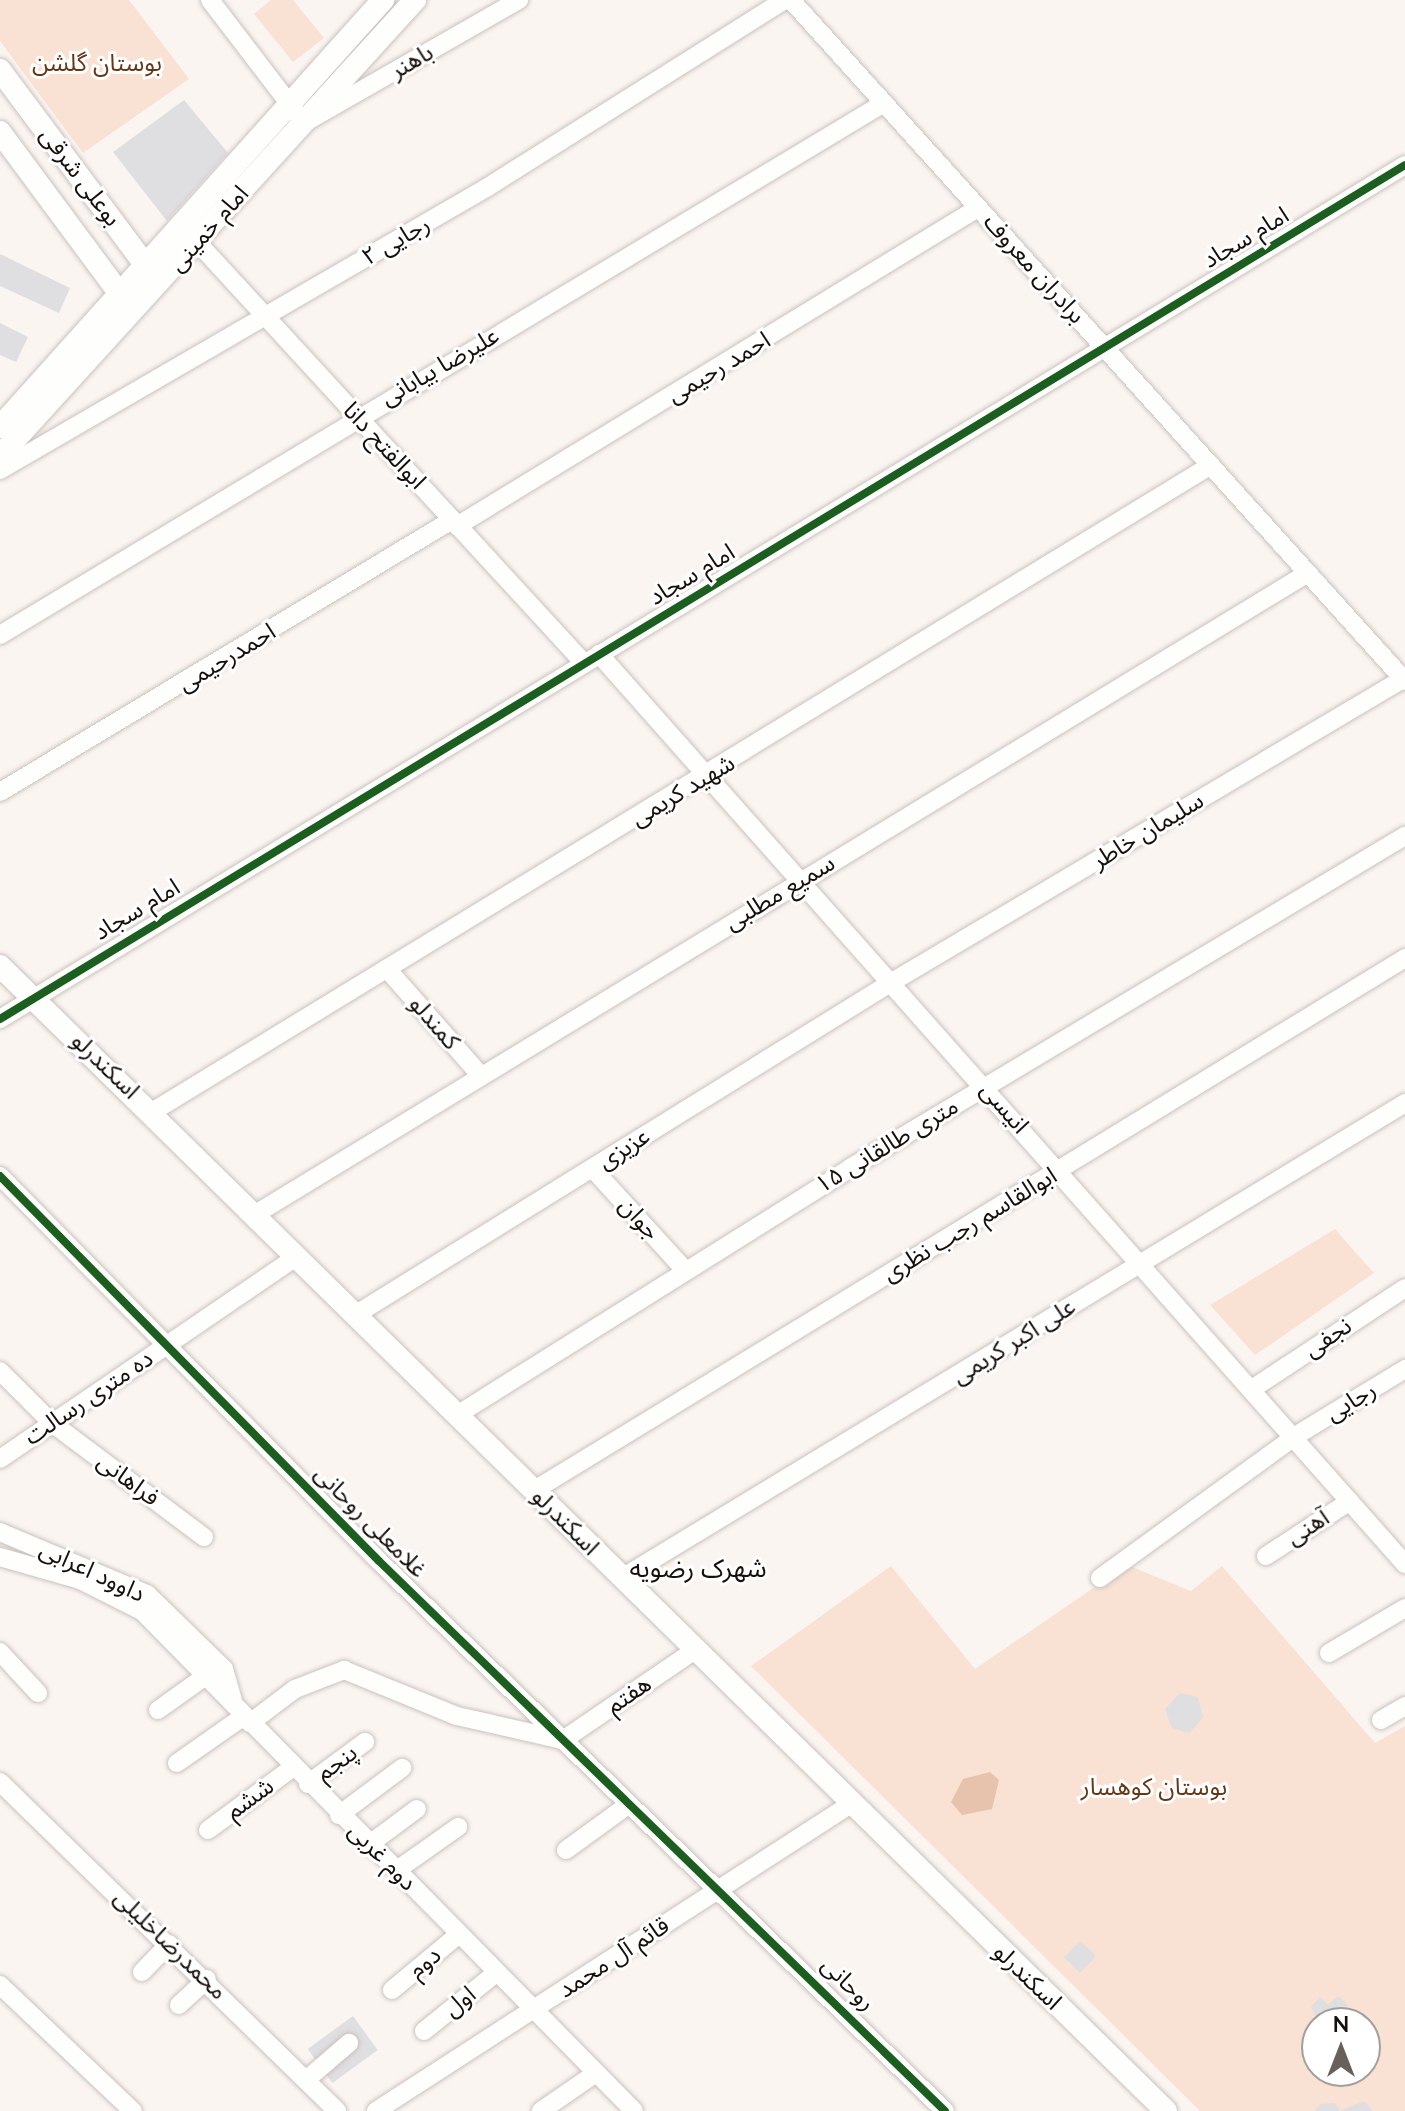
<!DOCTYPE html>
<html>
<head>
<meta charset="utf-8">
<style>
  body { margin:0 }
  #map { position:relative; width:1405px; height:2111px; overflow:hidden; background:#fbf5f2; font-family:"Nunito Sans","Noto Sans Arabic",sans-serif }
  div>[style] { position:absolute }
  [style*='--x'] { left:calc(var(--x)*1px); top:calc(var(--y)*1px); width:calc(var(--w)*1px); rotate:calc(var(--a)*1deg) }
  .green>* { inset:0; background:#f9e1d3 }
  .water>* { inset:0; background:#e7c2ac }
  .building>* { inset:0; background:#dfdee1; transform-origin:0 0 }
  .roads { filter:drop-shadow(0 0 2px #cac2be) drop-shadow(0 0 2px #cac2be) }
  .minor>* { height:18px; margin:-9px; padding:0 9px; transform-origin:9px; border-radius:9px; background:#fefefd }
  .major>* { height:22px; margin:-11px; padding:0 11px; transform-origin:11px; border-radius:11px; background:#fefefd }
  .cycleway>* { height:8px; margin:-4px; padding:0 4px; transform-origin:4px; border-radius:4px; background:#1b5e20 }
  span { translate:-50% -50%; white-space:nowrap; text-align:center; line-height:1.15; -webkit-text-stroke:6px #fff; paint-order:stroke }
  .street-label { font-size:24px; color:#170f0a }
  .park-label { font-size:24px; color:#663615 }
  .neighbourhood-label { font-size:26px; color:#170f0a }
  .north { position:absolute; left:1301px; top:2007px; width:80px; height:80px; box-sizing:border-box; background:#fff; border:2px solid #a29f9d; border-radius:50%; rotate:0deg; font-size:22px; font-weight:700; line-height:32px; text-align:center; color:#170f0a }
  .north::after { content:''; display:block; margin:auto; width:28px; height:36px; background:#67605b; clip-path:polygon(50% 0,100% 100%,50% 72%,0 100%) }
</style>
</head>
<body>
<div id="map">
  <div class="green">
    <i style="clip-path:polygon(0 0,129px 0,189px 79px,83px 153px,0 41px)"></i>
    <i style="clip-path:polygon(271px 0,293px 0,324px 38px,293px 62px,254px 14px)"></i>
    <i style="clip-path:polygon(1335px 1229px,1374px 1273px,1255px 1355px,1210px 1305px)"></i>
    <i style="clip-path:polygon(evenodd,1127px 1565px,1191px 1591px,1222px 1566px,1375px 1743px,1405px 1726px,1405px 2111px,1200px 2111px,751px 1666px,891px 1566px,975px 1669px,1127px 1565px,1317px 2023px,1365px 2023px,1365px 2071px,1317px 2071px,1317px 2023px)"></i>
  </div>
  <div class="water">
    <i style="clip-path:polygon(990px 1772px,999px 1780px,992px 1809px,962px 1815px,951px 1802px,963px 1779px)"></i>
  </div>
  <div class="building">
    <i style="clip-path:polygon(184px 100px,228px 153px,167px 221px,113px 152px)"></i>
    <i style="clip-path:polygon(0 254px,70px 288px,59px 313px,0 286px)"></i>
    <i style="clip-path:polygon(0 323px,28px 337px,16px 362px,0 355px)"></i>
    <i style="clip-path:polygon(1180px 1693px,1198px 1697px,1203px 1718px,1189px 1733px,1172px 1728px,1165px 1709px)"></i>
    <i style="left:1080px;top:1941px;width:22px;height:23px;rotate:43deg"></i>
    <i style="clip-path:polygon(1338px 1996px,1347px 2004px,1346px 2021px,1319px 2023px,1311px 2007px,1320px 1997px,1328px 2005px)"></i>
    <i style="left:353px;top:2016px;width:42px;height:56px;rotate:54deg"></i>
    <i style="clip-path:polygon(1364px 2101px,1373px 2111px,1314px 2111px,1321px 2104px,1335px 2103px,1340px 2111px)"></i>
  </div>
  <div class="roads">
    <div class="minor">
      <i style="--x:210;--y:0;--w:155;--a:52.6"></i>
      <i style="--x:304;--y:123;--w:248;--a:-29.8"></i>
      <i style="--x:791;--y:0;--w:917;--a:47.96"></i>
      <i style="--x:187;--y:231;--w:587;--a:47.42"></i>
      <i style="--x:0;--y:470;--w:562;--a:-30.12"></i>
      <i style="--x:486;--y:188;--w:353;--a:-32.2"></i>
      <i style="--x:457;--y:526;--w:610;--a:-31.4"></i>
      <i style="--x:0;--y:635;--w:1032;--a:-31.04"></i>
      <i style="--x:599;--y:654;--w:1216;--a:48.47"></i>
      <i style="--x:0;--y:792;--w:528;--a:-31.04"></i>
      <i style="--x:388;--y:970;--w:141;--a:48.7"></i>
      <i style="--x:0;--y:1019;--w:1644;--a:-31.29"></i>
      <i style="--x:152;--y:1112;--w:1241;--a:-31.42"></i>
      <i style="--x:593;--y:1169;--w:135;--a:47.7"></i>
      <i style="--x:0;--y:1176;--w:540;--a:45.45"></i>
      <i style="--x:379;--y:1561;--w:789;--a:44.18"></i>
      <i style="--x:254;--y:1215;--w:1234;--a:-31.35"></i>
      <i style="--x:355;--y:1315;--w:632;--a:-31.8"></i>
      <i style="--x:892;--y:982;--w:594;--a:-30.67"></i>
      <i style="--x:0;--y:1371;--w:74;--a:45"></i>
      <i style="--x:52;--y:1423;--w:190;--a:36.9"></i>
      <i style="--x:1252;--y:1389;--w:183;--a:-33.4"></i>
      <i style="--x:457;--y:1415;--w:464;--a:-32.1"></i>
      <i style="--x:850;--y:1168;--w:647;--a:-30.89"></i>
      <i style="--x:0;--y:1459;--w:358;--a:-34.3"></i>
      <i style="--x:533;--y:1491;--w:1022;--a:-31.43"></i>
      <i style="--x:0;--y:1532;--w:160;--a:22.9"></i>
      <i style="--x:147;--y:1594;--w:107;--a:44.2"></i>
      <i style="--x:224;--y:1669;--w:32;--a:74"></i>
      <i style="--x:1266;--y:1556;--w:100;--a:-33.2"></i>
      <i style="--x:0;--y:1557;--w:83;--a:16"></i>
      <i style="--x:80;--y:1580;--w:69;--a:26.6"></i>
      <i style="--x:142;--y:1611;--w:701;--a:45.46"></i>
      <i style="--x:622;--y:1578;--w:916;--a:-31.24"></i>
      <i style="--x:1100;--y:1578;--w:243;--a:-36"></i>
      <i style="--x:1297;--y:1435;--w:127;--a:-31.4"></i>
      <i style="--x:0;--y:1652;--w:56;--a:47.2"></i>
      <i style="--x:1329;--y:1653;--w:88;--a:-30.6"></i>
      <i style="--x:158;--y:1710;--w:60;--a:-35.5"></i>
      <i style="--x:1381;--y:1720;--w:28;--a:-30"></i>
      <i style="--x:250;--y:1723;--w:56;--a:-37.1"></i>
      <i style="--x:295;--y:1689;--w:53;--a:-21.2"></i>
      <i style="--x:344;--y:1670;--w:122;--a:22.2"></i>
      <i style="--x:457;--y:1716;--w:109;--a:12.8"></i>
      <i style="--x:563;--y:1740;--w:160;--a:-34.3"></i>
      <i style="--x:177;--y:1763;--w:82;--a:-35"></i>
      <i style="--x:0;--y:1782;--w:471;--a:44.3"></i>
      <i style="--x:308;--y:1784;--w:71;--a:-36.4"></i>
      <i style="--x:339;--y:1815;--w:79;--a:-36.7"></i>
      <i style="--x:208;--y:1830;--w:104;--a:-36.4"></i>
      <i style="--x:371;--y:1843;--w:57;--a:-36.5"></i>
      <i style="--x:566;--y:1850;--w:77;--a:-36"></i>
      <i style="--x:397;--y:1870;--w:75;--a:-35.2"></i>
      <i style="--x:142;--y:1972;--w:39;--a:-46"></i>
      <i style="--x:0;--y:1985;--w:183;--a:43.5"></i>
      <i style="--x:392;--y:1990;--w:86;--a:-39.8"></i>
      <i style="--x:179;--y:2005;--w:38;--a:-43"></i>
      <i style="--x:424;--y:2031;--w:92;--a:-38.9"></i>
      <i style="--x:306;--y:2080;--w:57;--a:-40.7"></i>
      <i style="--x:376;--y:2111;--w:566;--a:-32.88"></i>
      <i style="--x:541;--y:2111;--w:67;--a:-34.6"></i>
    </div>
    <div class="major">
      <i style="--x:0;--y:70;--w:261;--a:53.3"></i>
      <i style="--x:0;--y:132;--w:215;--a:53.5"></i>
      <i style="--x:0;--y:427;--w:574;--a:-48.11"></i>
      <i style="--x:0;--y:456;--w:617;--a:-47.7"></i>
      <i style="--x:0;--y:966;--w:1634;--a:44.48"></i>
    </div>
  </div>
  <div class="cycleway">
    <i style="--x:0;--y:1019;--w:1644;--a:-31.29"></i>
    <i style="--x:0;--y:1176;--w:540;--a:45.45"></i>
    <i style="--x:379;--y:1561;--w:789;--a:44.18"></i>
  </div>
  <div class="street-label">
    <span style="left:412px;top:62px;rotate:-30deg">باهنر</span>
    <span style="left:80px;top:177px;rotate:53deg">بوعلی شرقی</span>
    <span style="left:209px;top:229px;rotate:-48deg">امام خمینی</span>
    <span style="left:1246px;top:238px;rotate:-31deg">امام سجاد</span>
    <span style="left:396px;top:241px;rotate:-30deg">رجایی ۲</span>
    <span style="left:1034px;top:269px;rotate:48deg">برادران معروف</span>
    <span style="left:440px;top:367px;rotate:-30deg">علیرضا بیابانی</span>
    <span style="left:719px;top:368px;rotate:-31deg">احمد رحیمی</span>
    <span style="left:384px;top:446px;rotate:47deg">ابوالفتح دانا</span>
    <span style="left:692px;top:575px;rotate:-31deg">امام سجاد</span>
    <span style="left:227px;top:658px;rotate:-31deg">احمدرحیمی</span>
    <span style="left:683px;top:791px;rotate:-31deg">شهید کریمی</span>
    <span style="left:1148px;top:831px;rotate:-31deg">سلیمان خاطر</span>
    <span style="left:780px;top:893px;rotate:-31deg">سمیع مطلبی</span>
    <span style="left:137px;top:910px;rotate:-31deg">امام سجاد</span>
    <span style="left:434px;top:1023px;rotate:49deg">کمندلو</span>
    <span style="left:105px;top:1066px;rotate:44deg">اسکندرلو</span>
    <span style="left:1004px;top:1108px;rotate:49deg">انیسی</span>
    <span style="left:887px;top:1146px;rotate:-31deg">۱۵ متری طالقانی</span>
    <span style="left:624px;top:1149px;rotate:-32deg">عزیزی</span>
    <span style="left:639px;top:1219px;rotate:48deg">جوان</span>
    <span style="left:970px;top:1225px;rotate:-31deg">ابوالقاسم رجب نظری</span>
    <span style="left:1328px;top:1338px;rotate:-34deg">نجفی</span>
    <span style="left:1014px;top:1342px;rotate:-32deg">علی اکبر کریمی</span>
    <span style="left:89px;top:1398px;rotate:-34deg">ده متری رسالت</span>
    <span style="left:1351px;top:1402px;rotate:-31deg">رجایی</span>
    <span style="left:128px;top:1480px;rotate:37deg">فراهانی</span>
    <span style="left:370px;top:1522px;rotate:45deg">غلامعلی روحانی</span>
    <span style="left:565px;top:1522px;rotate:45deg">اسکندرلو</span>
    <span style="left:1308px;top:1528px;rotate:-33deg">آهنی</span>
    <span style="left:92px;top:1572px;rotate:25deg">داوود اعرابی</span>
    <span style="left:629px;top:1695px;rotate:-34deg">هفتم</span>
    <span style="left:337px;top:1763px;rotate:-36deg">پنجم</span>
    <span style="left:250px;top:1799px;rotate:-36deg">ششم</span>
    <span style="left:382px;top:1857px;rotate:45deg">دوم غربی</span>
    <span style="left:170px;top:1945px;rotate:44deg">محمدرضاخلیلی</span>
    <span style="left:614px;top:1958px;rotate:-33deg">قائم آل محمد</span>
    <span style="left:425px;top:1963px;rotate:-40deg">دوم</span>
    <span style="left:1027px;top:1977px;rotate:44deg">اسکندرلو</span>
    <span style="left:848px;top:1984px;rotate:45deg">روحانی</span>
    <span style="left:460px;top:2002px;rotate:-39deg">اول</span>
  </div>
  <div class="park-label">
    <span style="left:97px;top:64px">بوستان گلشن</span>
    <span style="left:1154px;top:1788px">بوستان کوهسار</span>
  </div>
  <div class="neighbourhood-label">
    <span style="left:698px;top:1569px">شهرک رضویه</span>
  </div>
  <div class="north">N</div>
</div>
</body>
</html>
